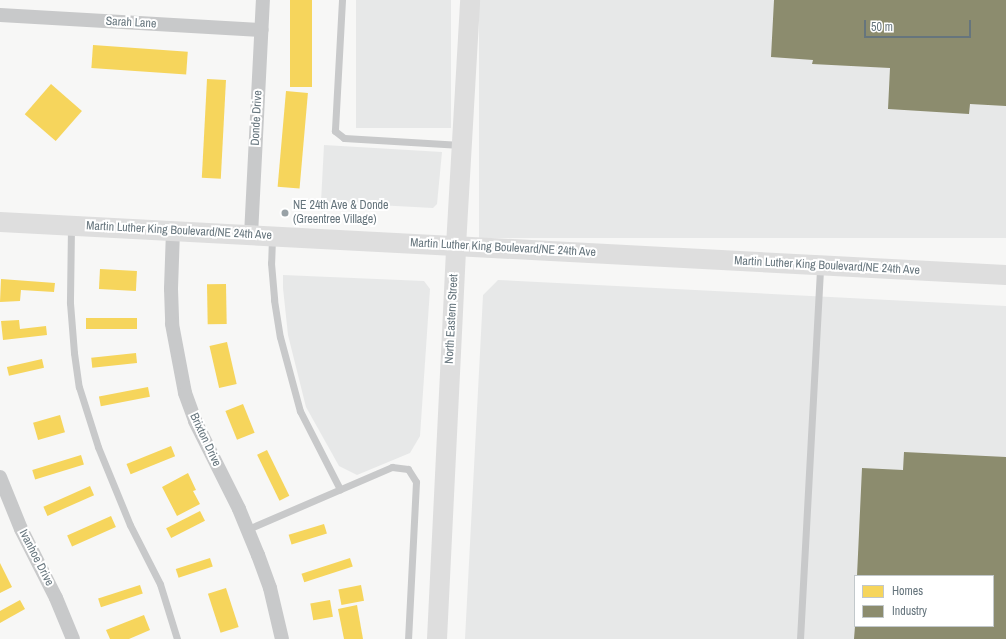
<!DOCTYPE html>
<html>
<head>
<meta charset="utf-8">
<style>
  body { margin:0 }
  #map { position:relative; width:1006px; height:639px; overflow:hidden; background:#f7f7f6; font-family:"Archivo Narrow",sans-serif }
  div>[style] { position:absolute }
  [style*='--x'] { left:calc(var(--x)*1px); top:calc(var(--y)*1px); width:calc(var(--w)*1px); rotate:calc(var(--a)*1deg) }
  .built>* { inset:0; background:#e7e8e8; transform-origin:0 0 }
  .homes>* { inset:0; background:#f6d55c; transform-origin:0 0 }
  .industry>* { inset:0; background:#8c8c6e }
  .service>* { height:7px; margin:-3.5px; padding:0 3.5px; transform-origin:3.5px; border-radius:3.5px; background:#c8c9ca }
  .minor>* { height:14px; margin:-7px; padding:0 7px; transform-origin:7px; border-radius:7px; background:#c8c9ca }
  .secondary>* { height:20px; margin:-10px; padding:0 10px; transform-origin:10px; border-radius:10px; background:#dedede }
  .dots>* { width:11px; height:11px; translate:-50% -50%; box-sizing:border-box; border:2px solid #fff; border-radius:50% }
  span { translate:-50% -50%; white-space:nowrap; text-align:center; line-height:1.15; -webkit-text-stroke:4px #fff; paint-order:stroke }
  .street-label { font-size:12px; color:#66757d }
  .poi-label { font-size:12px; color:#66757d }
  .left { translate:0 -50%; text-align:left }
  .legend { position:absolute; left:854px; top:575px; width:140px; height:52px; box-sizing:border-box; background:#fff; border:1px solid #c2c8cb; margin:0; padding:5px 7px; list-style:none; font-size:12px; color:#66757d }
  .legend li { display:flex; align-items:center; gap:8px; height:20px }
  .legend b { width:20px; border:1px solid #c2c8cb }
  .scale { position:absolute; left:864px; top:20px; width:107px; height:18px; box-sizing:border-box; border:2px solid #66757d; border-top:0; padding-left:5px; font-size:12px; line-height:14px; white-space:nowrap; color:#66757d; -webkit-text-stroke:3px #fff; paint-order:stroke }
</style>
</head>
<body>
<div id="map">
  <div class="built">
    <i style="left:356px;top:0;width:95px;height:128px"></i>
    <i style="left:479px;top:0;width:527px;height:238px"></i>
    <i style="clip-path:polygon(324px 145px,442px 152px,437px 204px,433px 208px,321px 202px)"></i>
    <i style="clip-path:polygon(283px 275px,424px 281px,430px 289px,420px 436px,410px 453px,357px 475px,339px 466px,306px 407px,288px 335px,283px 288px)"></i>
    <i style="clip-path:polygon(evenodd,498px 280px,1006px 306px,1006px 639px,465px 639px,483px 295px,498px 280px,855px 576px,993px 576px,993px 626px,855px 626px,855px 576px)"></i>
  </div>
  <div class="homes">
    <i style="left:290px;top:0;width:22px;height:87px"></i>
    <i style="left:93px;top:45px;width:95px;height:23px;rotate:4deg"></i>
    <i style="left:207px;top:79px;width:19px;height:99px;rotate:3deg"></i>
    <i style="left:51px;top:84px;width:41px;height:40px;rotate:41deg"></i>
    <i style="left:286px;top:91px;width:22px;height:96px;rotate:5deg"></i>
    <i style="left:100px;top:269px;width:37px;height:20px;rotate:3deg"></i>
    <i style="clip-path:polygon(1px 279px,55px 283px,54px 292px,21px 290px,20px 301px,0 302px)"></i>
    <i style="left:226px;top:284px;width:40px;height:19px;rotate:89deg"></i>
    <i style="left:137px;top:318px;width:11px;height:51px;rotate:90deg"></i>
    <i style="clip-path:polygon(19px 320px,20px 329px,46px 326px,47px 335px,3px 340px,1px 321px)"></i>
    <i style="left:227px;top:342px;width:43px;height:18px;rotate:77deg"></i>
    <i style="left:136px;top:353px;width:10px;height:45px;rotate:84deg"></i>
    <i style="left:42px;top:359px;width:9px;height:36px;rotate:77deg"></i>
    <i style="left:148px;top:387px;width:10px;height:50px;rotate:79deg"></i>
    <i style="left:243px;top:404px;width:31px;height:19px;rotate:68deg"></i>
    <i style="left:60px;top:415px;width:18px;height:28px;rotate:74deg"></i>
    <i style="left:171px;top:446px;width:11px;height:48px;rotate:68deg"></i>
    <i style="left:267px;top:450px;width:51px;height:11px;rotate:64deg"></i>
    <i style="left:81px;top:455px;width:10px;height:51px;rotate:73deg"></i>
    <i style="clip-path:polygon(188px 473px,196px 490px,193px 491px,200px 504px,177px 516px,162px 487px)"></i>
    <i style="left:90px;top:486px;width:10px;height:51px;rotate:66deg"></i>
    <i style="left:200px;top:511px;width:11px;height:38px;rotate:63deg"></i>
    <i style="left:111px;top:516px;width:12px;height:48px;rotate:66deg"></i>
    <i style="left:324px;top:524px;width:10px;height:37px;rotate:73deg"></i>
    <i style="left:210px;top:558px;width:9px;height:36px;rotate:72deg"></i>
    <i style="left:350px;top:558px;width:9px;height:51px;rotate:72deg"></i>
    <i style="clip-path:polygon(0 563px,12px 587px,0 593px)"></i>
    <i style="left:140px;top:585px;width:9px;height:44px;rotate:72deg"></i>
    <i style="left:361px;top:585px;width:16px;height:23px;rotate:79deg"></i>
    <i style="left:226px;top:588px;width:41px;height:19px;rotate:72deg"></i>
    <i style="clip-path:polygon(20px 600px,25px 609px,0 623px,0 611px)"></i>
    <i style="left:330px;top:600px;width:17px;height:20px;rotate:80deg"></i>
    <i style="clip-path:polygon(357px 605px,363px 639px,344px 639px,338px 609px)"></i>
    <i style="clip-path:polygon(144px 615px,150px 630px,129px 639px,110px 639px,106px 630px)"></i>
  </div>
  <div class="industry">
    <i style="clip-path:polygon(774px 0,1006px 0,1006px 106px,970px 104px,969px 114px,888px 109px,890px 68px,812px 64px,813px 60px,771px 57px)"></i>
    <i style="clip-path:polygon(904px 452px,1006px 457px,1006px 639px,854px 639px,855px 626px,993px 626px,993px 576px,857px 576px,862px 468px,903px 470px)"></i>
  </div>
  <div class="service">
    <i style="--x:342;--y:0;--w:131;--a:93.1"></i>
    <i style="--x:335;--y:131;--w:11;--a:38"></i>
    <i style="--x:344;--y:138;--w:117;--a:3.4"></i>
    <i style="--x:71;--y:227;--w:76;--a:90.8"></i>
    <i style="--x:70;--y:303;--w:50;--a:85.4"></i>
    <i style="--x:74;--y:353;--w:34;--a:82"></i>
    <i style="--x:79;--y:387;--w:63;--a:72.4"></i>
    <i style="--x:98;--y:447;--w:84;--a:67.7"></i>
    <i style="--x:130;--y:525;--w:66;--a:63"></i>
    <i style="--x:160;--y:584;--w:58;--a:72.8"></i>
    <i style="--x:272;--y:238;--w:25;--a:92"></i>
    <i style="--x:271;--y:263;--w:37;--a:85"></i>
    <i style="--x:274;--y:300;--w:37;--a:81"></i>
    <i style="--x:280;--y:337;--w:77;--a:74.9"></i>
    <i style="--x:300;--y:411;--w:88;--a:62.9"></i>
    <i style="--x:248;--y:529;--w:157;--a:-23.3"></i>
    <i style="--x:392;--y:467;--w:16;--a:7"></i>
    <i style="--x:408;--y:469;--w:15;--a:58"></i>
    <i style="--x:416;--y:482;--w:157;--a:92.9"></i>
    <i style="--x:800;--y:639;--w:374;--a:-86.9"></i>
  </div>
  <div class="minor">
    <i style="--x:0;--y:15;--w:262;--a:3.3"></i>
    <i style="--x:173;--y:231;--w:58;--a:92"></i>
    <i style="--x:171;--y:289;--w:35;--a:88"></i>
    <i style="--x:172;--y:324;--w:70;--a:79.3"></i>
    <i style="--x:185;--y:393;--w:30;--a:70"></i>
    <i style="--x:195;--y:421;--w:98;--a:63.4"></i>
    <i style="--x:239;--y:509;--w:50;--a:67.6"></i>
    <i style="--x:258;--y:555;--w:35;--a:70"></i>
    <i style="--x:270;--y:588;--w:52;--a:76.8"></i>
    <i style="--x:251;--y:235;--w:235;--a:-87.1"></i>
    <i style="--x:0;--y:477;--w:56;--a:68"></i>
    <i style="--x:21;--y:529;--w:77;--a:63.1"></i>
    <i style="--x:56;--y:598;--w:44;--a:67.5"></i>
  </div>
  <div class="secondary">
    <i style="--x:0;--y:222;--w:1007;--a:3.02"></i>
    <i style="--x:437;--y:639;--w:393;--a:-87.2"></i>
    <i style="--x:456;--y:246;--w:246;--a:-86.7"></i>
  </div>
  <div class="dots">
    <i style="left:285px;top:213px;background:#99a2a7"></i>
  </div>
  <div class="street-label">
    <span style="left:131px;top:23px;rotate:3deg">Sarah Lane</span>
    <span style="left:257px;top:118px;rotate:-87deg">Donde Drive</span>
    <span style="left:179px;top:231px;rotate:3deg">Martin Luther King Boulevard/NE 24th Ave</span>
    <span style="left:503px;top:248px;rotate:3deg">Martin Luther King Boulevard/NE 24th Ave</span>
    <span style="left:827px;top:266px;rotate:3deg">Martin Luther King Boulevard/NE 24th Ave</span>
    <span style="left:452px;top:319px;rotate:-87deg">North Eastern Street</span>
    <span style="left:205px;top:440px;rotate:65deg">Brixton Drive</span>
    <span style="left:36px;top:558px;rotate:63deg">Ivanhoe Drive</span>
  </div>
  <div class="poi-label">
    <span class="left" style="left:293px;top:213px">NE 24th Ave &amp; Donde<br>(Greentree Village)</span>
  </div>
  <ul class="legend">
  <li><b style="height:11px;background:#f6d55c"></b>Homes</li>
  <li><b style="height:11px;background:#8c8c6e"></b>Industry</li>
  </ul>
  <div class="scale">50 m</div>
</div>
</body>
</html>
